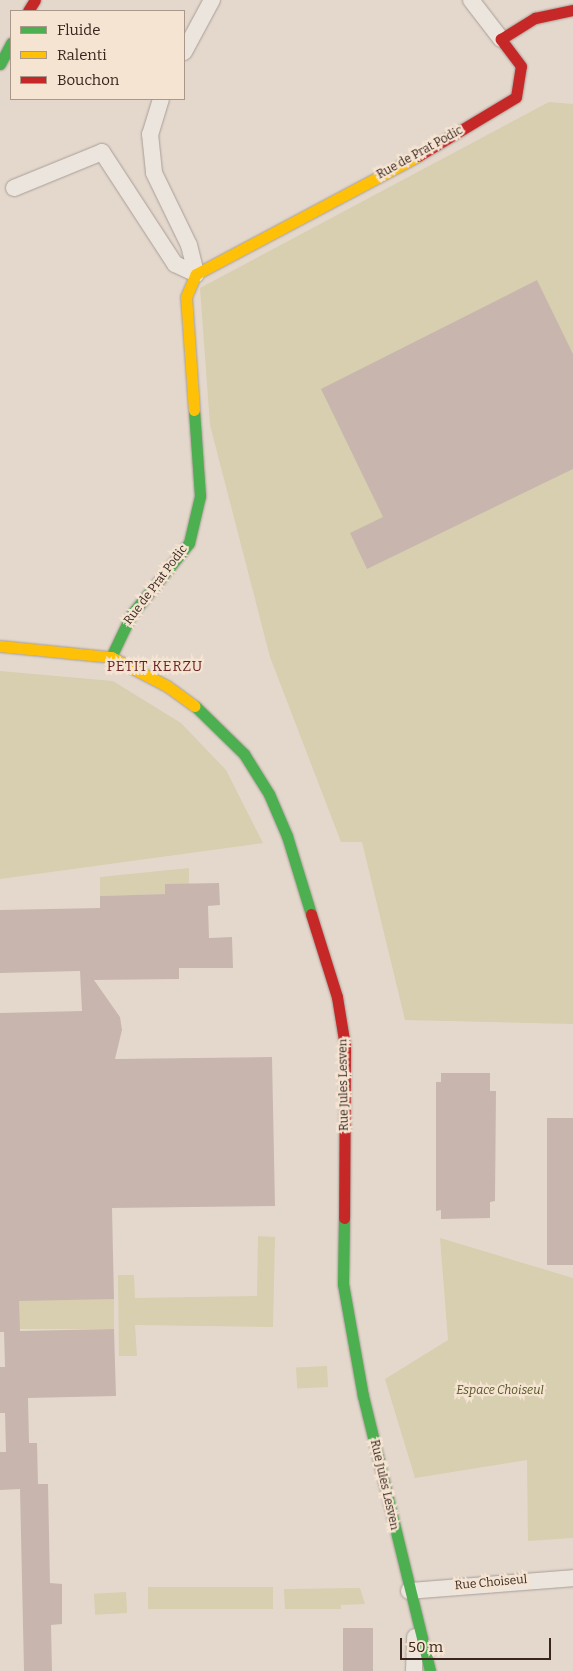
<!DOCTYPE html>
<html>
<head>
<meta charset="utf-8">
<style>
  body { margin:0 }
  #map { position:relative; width:573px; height:1671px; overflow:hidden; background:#e4d8cd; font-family:Bitter,serif }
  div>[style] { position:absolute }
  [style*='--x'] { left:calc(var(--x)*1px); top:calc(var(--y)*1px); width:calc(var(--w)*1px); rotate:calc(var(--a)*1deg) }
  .green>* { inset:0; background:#d7cfaf; transform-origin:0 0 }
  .building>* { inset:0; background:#c8b6ae; transform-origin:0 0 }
  .roads { filter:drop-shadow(0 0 1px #a99e96) drop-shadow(0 0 1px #a99e96) }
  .street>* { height:16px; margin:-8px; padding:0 8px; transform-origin:8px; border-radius:8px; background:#ece5de }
  .fast>* { height:11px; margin:-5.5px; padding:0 5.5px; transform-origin:5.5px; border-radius:5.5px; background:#4caf50 }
  .slow>* { height:11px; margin:-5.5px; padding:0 5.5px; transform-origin:5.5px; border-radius:5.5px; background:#ffc107 }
  .jam>* { height:11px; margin:-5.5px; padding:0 5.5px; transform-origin:5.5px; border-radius:5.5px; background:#c62828 }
  span { translate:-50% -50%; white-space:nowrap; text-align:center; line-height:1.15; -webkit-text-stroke:4.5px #f5e4d2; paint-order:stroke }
  .street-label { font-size:12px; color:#38251e }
  .park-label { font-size:12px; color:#535524; font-style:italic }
  .neighbourhood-label { font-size:14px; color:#651d1d; letter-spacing:1px }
  .legend { position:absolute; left:10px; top:10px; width:175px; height:90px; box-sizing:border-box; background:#f5e4d2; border:1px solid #a9988a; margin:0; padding:6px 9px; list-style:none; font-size:15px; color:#38251e }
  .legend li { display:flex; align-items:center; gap:10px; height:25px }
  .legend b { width:25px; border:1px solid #a9988a }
  .scale { position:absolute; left:400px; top:1638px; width:151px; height:22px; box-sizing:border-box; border:2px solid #38251e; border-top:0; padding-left:6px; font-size:15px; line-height:18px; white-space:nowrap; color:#38251e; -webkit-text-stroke:4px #f5e4d2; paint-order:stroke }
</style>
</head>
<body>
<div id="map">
  <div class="green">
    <i style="clip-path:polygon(549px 102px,573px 104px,573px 1024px,405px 1020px,362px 842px,341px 842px,270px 657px,210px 425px,200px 288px)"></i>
    <i style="clip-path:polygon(0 671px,113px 681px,181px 723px,226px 770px,263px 843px,0 879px)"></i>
    <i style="clip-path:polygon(189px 868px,189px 884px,165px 894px,100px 896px,100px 877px)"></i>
    <i style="clip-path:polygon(258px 1236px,275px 1237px,273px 1327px,135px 1325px,137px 1356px,119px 1356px,118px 1275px,134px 1275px,135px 1298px,257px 1296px)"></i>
    <i style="clip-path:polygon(440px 1238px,573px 1278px,573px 1538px,528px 1541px,527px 1460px,415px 1478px,385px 1379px,448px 1340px)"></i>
    <i style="left:114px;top:1299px;width:30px;height:95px;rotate:90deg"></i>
    <i style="left:327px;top:1366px;width:21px;height:31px;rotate:87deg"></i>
    <i style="left:273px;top:1587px;width:22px;height:125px;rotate:90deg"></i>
    <i style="clip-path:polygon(360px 1588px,365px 1604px,341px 1605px,341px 1609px,285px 1609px,284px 1589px)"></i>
    <i style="left:126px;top:1592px;width:21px;height:32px;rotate:87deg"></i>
  </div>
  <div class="building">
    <i style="clip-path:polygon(537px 280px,573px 354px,573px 469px,367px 569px,350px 533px,383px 517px,321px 389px)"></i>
    <i style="clip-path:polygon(219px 883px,220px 905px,208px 906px,209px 938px,232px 937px,233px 968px,179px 968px,179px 979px,94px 980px,120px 1017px,122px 1030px,115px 1059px,272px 1057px,275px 1206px,112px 1208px,114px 1299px,19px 1301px,20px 1331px,114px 1329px,116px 1396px,28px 1398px,29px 1443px,37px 1443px,38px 1484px,48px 1484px,50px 1583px,62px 1584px,62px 1624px,51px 1625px,52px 1671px,24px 1671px,20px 1489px,0 1490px,0 1452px,6px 1452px,5px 1413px,0 1413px,0 1367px,5px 1367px,4px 1332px,0 1332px,0 1013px,82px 1011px,80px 971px,0 973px,0 910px,100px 908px,100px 896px,165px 894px,165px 884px)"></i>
    <i style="clip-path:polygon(441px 1073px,490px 1073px,490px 1091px,496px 1091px,495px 1201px,490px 1202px,490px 1218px,441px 1219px,441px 1210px,436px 1211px,436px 1082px,441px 1082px)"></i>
    <i style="left:547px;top:1118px;width:26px;height:147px"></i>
    <i style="left:343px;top:1628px;width:30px;height:43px"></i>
  </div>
  <div class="roads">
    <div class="street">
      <i style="--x:471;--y:0;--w:49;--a:52.4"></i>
      <i style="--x:184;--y:52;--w:59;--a:-61.7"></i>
      <i style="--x:161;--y:99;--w:37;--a:107"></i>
      <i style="--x:150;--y:134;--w:39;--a:84"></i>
      <i style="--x:154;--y:173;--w:80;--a:64.1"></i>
      <i style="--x:189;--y:245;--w:30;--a:76"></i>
      <i style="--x:14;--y:188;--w:95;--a:-22.2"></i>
      <i style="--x:102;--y:152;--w:134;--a:56.9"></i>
      <i style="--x:175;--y:264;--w:23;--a:25"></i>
      <i style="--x:409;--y:1591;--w:165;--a:-4.5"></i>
      <i style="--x:414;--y:1671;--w:34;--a:-88"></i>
    </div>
    <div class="fast">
      <i style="--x:0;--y:64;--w:24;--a:-62"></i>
      <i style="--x:111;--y:657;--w:47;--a:-64.5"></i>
      <i style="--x:131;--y:615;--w:92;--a:-51.1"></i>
      <i style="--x:189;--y:543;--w:48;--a:-76.8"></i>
      <i style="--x:200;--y:496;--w:86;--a:-94"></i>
      <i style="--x:195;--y:706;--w:69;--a:44.4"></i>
      <i style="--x:244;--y:754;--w:47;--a:58"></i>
      <i style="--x:269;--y:794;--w:46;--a:66.8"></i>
      <i style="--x:287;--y:836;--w:82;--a:72.9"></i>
      <i style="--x:344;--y:1218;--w:66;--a:90.9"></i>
      <i style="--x:343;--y:1284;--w:114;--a:79.9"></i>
      <i style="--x:363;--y:1396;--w:283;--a:76.3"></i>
    </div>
    <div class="slow">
      <i style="--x:194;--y:410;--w:113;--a:-94"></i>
      <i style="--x:186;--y:297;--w:25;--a:-67"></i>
      <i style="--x:196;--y:274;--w:251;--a:-28"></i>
      <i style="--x:0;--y:646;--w:112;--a:5.7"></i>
      <i style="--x:111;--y:657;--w:63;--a:27.4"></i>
      <i style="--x:167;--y:686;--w:34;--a:36"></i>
    </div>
    <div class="jam">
      <i style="--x:28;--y:11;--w:13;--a:-58"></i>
      <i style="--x:418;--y:156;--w:114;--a:-31"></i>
      <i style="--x:516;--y:97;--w:31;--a:-81"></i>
      <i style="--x:521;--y:66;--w:34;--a:-127"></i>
      <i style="--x:501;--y:39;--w:40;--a:-32"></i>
      <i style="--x:535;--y:18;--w:39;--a:-12"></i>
      <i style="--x:311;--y:914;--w:87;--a:72.6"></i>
      <i style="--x:337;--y:997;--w:50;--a:80.7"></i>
      <i style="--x:345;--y:1046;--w:172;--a:90.3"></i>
    </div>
  </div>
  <div class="street-label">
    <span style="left:420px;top:153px;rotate:-29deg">Rue de Prat Podic</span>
    <span style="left:156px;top:585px;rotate:-53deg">Rue de Prat Podic</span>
    <span style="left:344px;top:1085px;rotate:-91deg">Rue Jules Lesven</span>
    <span style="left:384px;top:1485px;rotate:77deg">Rue Jules Lesven</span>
    <span style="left:491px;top:1583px;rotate:-5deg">Rue Choiseul</span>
  </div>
  <div class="park-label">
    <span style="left:500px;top:1391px">Espace Choiseul</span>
  </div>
  <div class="neighbourhood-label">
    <span style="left:155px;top:667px">PETIT KERZU</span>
  </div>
  <ul class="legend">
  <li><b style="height:6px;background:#4caf50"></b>Fluide</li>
  <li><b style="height:6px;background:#ffc107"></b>Ralenti</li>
  <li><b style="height:6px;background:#c62828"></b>Bouchon</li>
  </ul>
  <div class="scale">50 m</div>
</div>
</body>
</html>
